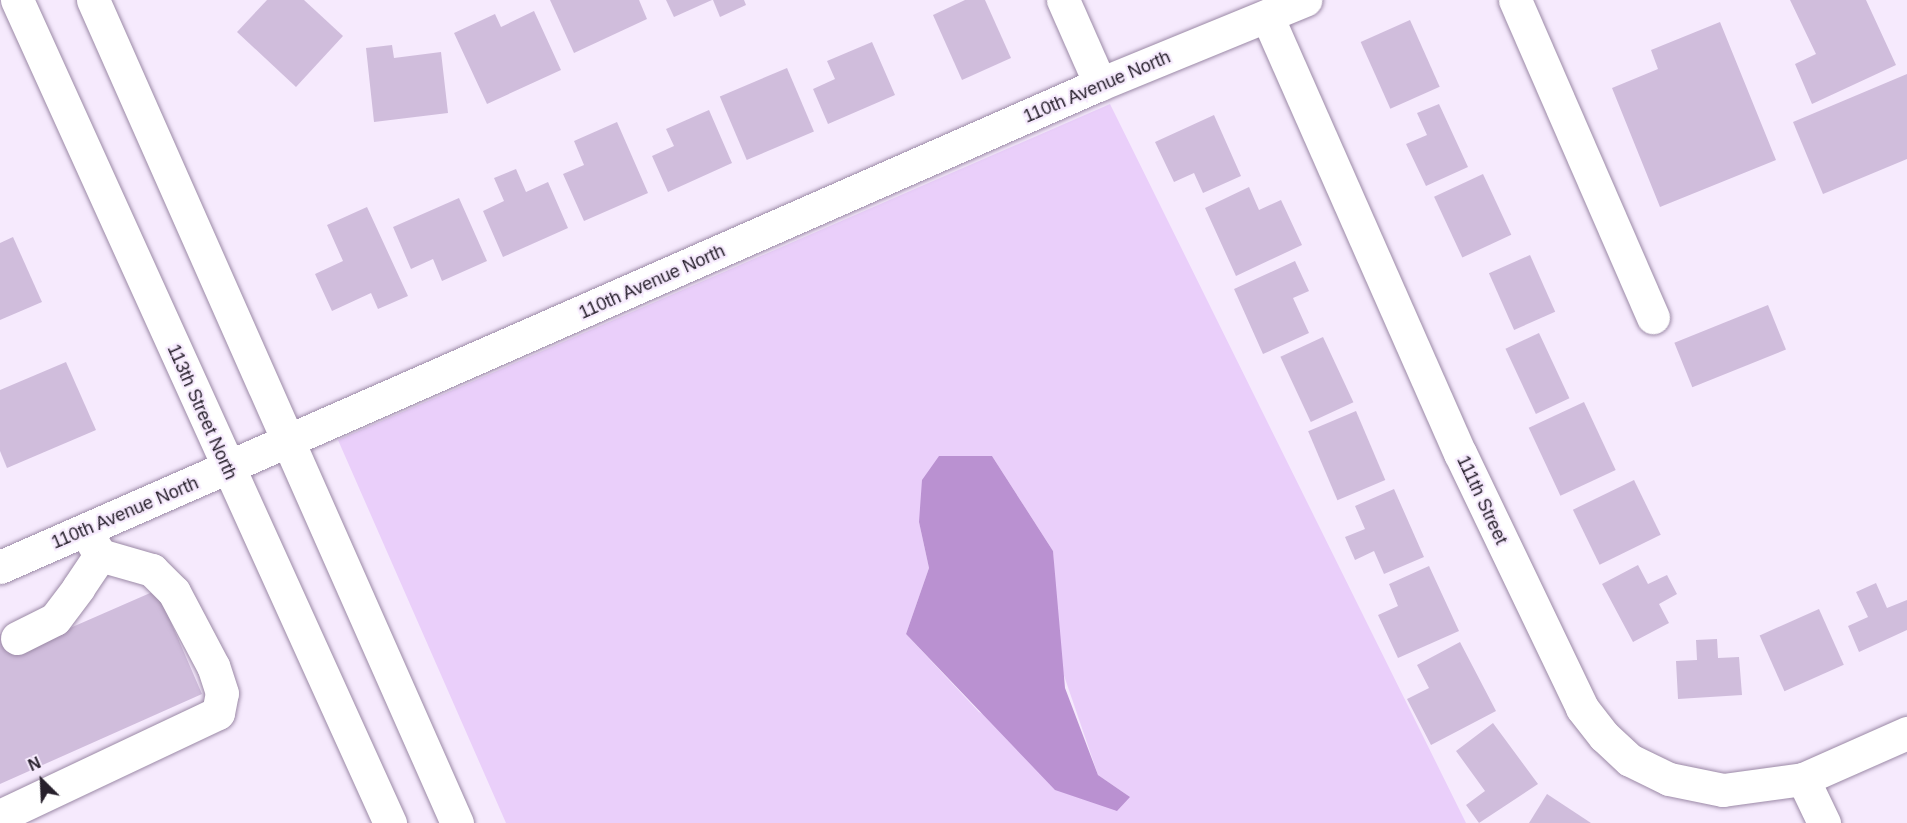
<!DOCTYPE html>
<html>
<head>
<meta charset="utf-8">
<style>
  body { margin:0 }
  #map { position:relative; width:1907px; height:823px; overflow:hidden; background:#f6eafd; font-family:Arial,sans-serif }
  div>[style] { position:absolute }
  [style*='--x'] { left:calc(var(--x)*1px); top:calc(var(--y)*1px); width:calc(var(--w)*1px); rotate:calc(var(--a)*1deg) }
  .green>* { inset:0; background:#eacffa }
  .water>* { inset:0; background:#ba91d1 }
  .building>* { inset:0; background:#d0bddc; transform-origin:0 0 }
  .roads { filter:drop-shadow(0 0 2px #9b89a6) drop-shadow(0 0 2px #9b89a6) }
  .minor>* { height:33px; margin:-16.5px; padding:0 16.5px; transform-origin:16.5px; border-radius:16.5px; background:#fff }
  .major>* { height:33px; margin:-16.5px; padding:0 16.5px; transform-origin:16.5px; border-radius:16.5px; background:#fff }
  span { translate:-50% -50%; white-space:nowrap; text-align:center; line-height:1.15; -webkit-text-stroke:4.5px #f6eafd; paint-order:stroke }
  .street-label { font-size:18px; color:#27202c }
  .north { position:absolute; left:12px; top:751px; width:60px; height:60px; -webkit-text-stroke:4px #f6eafd; paint-order:stroke; rotate:336deg; font-size:16px; font-weight:700; line-height:24px; text-align:center; color:#27202c }
  .north::after { content:''; display:block; margin:auto; width:21px; height:27px; background:#27202c; clip-path:polygon(50% 0,100% 100%,50% 72%,0 100%) }
</style>
</head>
<body>
<div id="map">
  <div class="green">
    <i style="clip-path:polygon(evenodd,1110px 104px,1466px 823px,506px 823px,338px 440px,1110px 104px,992px 456px,1053px 551px,1058px 658px,1098px 775px,1130px 797px,979px 712px,906px 634px,929px 568px,919px 522px,992px 456px)"></i>
  </div>
  <div class="water">
    <i style="clip-path:polygon(939px 456px,992px 456px,1053px 551px,1065px 688px,1098px 775px,1130px 797px,1117px 811px,1055px 790px,906px 634px,929px 568px,919px 522px,922px 480px)"></i>
  </div>
  <div class="building">
    <i style="clip-path:polygon(267px 0,304px 0,343px 36px,296px 87px,237px 32px)"></i>
    <i style="clip-path:polygon(550px 0,639px 0,647px 19px,574px 53px)"></i>
    <i style="clip-path:polygon(666px 0,712px 0,674px 17px)"></i>
    <i style="clip-path:polygon(713px 0,744px 0,746px 5px,720px 17px)"></i>
    <i style="clip-path:polygon(965px 0,985px 0,1011px 58px,962px 80px,933px 15px)"></i>
    <i style="clip-path:polygon(1790px 0,1866px 0,1896px 65px,1812px 104px,1795px 64px,1816px 54px)"></i>
    <i style="clip-path:polygon(534px 11px,561px 70px,487px 104px,454px 33px,495px 14px,501px 27px)"></i>
    <i style="left:1410px;top:20px;width:73px;height:54px;rotate:66deg"></i>
    <i style="clip-path:polygon(1720px 22px,1776px 160px,1660px 207px,1612px 88px,1658px 69px,1651px 50px)"></i>
    <i style="clip-path:polygon(872px 42px,895px 95px,828px 124px,813px 89px,835px 79px,827px 61px)"></i>
    <i style="clip-path:polygon(392px 45px,394px 58px,441px 52px,448px 113px,374px 122px,366px 48px)"></i>
    <i style="left:787px;top:68px;width:69px;height:73px;rotate:67deg"></i>
    <i style="clip-path:polygon(1907px 74px,1907px 159px,1823px 194px,1793px 122px)"></i>
    <i style="clip-path:polygon(1439px 104px,1468px 167px,1426px 186px,1406px 144px,1427px 135px,1417px 113px)"></i>
    <i style="clip-path:polygon(709px 110px,732px 163px,668px 192px,652px 156px,674px 146px,666px 129px)"></i>
    <i style="clip-path:polygon(1214px 115px,1241px 176px,1203px 193px,1194px 173px,1174px 182px,1155px 142px)"></i>
    <i style="clip-path:polygon(617px 122px,648px 193px,584px 221px,563px 174px,584px 165px,574px 141px)"></i>
    <i style="clip-path:polygon(516px 169px,526px 192px,548px 182px,568px 228px,503px 257px,483px 211px,504px 201px,494px 178px)"></i>
    <i style="left:1483px;top:174px;width:67px;height:54px;rotate:65deg"></i>
    <i style="clip-path:polygon(1249px 187px,1259px 210px,1281px 200px,1302px 245px,1236px 276px,1205px 208px)"></i>
    <i style="clip-path:polygon(459px 198px,487px 261px,442px 281px,433px 259px,411px 269px,393px 227px)"></i>
    <i style="clip-path:polygon(367px 207px,408px 296px,378px 309px,371px 293px,332px 311px,315px 274px,343px 261px,327px 225px)"></i>
    <i style="clip-path:polygon(13px 237px,42px 302px,0 320px,0 243px)"></i>
    <i style="left:1530px;top:255px;width:62px;height:45px;rotate:66deg"></i>
    <i style="clip-path:polygon(1295px 261px,1309px 291px,1293px 298px,1309px 333px,1263px 354px,1234px 289px)"></i>
    <i style="left:1768px;top:305px;width:48px;height:101px;rotate:68deg"></i>
    <i style="left:1539px;top:333px;width:72px;height:37px;rotate:65deg"></i>
    <i style="left:1323px;top:337px;width:72px;height:47px;rotate:65deg"></i>
    <i style="clip-path:polygon(66px 362px,96px 430px,7px 468px,0 451px,0 390px)"></i>
    <i style="left:1584px;top:402px;width:75px;height:61px;rotate:65deg"></i>
    <i style="left:1356px;top:411px;width:75px;height:52px;rotate:67deg"></i>
    <i style="left:1634px;top:480px;width:61px;height:68px;rotate:64deg"></i>
    <i style="clip-path:polygon(1394px 489px,1424px 557px,1384px 574px,1374px 551px,1355px 560px,1345px 537px,1365px 529px,1355px 506px)"></i>
    <i style="clip-path:polygon(1638px 565px,1648px 584px,1667px 575px,1677px 594px,1659px 604px,1669px 623px,1633px 642px,1602px 584px)"></i>
    <i style="clip-path:polygon(1429px 566px,1459px 631px,1398px 658px,1378px 615px,1398px 606px,1389px 584px)"></i>
    <i style="clip-path:polygon(1876px 583px,1887px 608px,1907px 600px,1907px 630px,1859px 652px,1848px 626px,1868px 617px,1856px 592px)"></i>
    <i style="clip-path:polygon(157px 590px,202px 694px,0 784px,0 634px,13px 629px,22px 649px)"></i>
    <i style="left:1819px;top:609px;width:61px;height:65px;rotate:66deg"></i>
    <i style="clip-path:polygon(1717px 639px,1718px 658px,1739px 657px,1742px 695px,1678px 699px,1676px 661px,1697px 660px,1696px 640px)"></i>
    <i style="clip-path:polygon(1460px 642px,1496px 711px,1431px 745px,1407px 699px,1429px 688px,1417px 665px)"></i>
    <i style="clip-path:polygon(1493px 723px,1538px 784px,1479px 823px,1466px 805px,1485px 791px,1456px 751px)"></i>
    <i style="clip-path:polygon(1547px 794px,1591px 823px,1529px 823px)"></i>
  </div>
  <div class="roads">
    <div class="minor">
      <i style="--x:1063;--y:0;--w:92;--a:66.2"></i>
      <i style="--x:1515;--y:0;--w:346;--a:66.5"></i>
      <i style="--x:1267;--y:16;--w:478;--a:66.2"></i>
      <i style="--x:1460;--y:453;--w:283;--a:64.4"></i>
      <i style="--x:1582;--y:708;--w:36;--a:52"></i>
      <i style="--x:1604;--y:736;--w:35;--a:43"></i>
      <i style="--x:1630;--y:760;--w:43;--a:26"></i>
      <i style="--x:1669;--y:779;--w:55;--a:11.5"></i>
      <i style="--x:1723;--y:790;--w:81;--a:-7.8"></i>
      <i style="--x:1803;--y:779;--w:114;--a:-23.9"></i>
      <i style="--x:0;--y:567;--w:1201;--a:-23.71"></i>
      <i style="--x:1100;--y:84;--w:222;--a:-22.3"></i>
      <i style="--x:17;--y:638;--w:42;--a:-26.6"></i>
      <i style="--x:55;--y:619;--w:39;--a:-53"></i>
      <i style="--x:78;--y:588;--w:40;--a:-56"></i>
      <i style="--x:100;--y:555;--w:21;--a:-121"></i>
      <i style="--x:1803;--y:779;--w:49;--a:64.5"></i>
      <i style="--x:0;--y:816;--w:241;--a:-25.3"></i>
      <i style="--x:218;--y:713;--w:20;--a:-79"></i>
      <i style="--x:222;--y:693;--w:28;--a:-108"></i>
      <i style="--x:213;--y:666;--w:84;--a:-117.8"></i>
      <i style="--x:174;--y:592;--w:31;--a:-135"></i>
      <i style="--x:152;--y:570;--w:54;--a:-163.9"></i>
    </div>
    <div class="major">
      <i style="--x:17;--y:0;--w:904;--a:65.62"></i>
      <i style="--x:93;--y:0;--w:900;--a:66.14"></i>
    </div>
  </div>
  <div class="street-label">
    <span style="left:1097px;top:87px;rotate:-23deg">110th Avenue North</span>
    <span style="left:652px;top:282px;rotate:-24deg">110th Avenue North</span>
    <span style="left:202px;top:412px;rotate:66deg">113th Street North</span>
    <span style="left:1482px;top:500px;rotate:65deg">111th Street</span>
    <span style="left:125px;top:513px;rotate:-23deg">110th Avenue North</span>
  </div>
  <div class="north">N</div>
</div>
</body>
</html>
